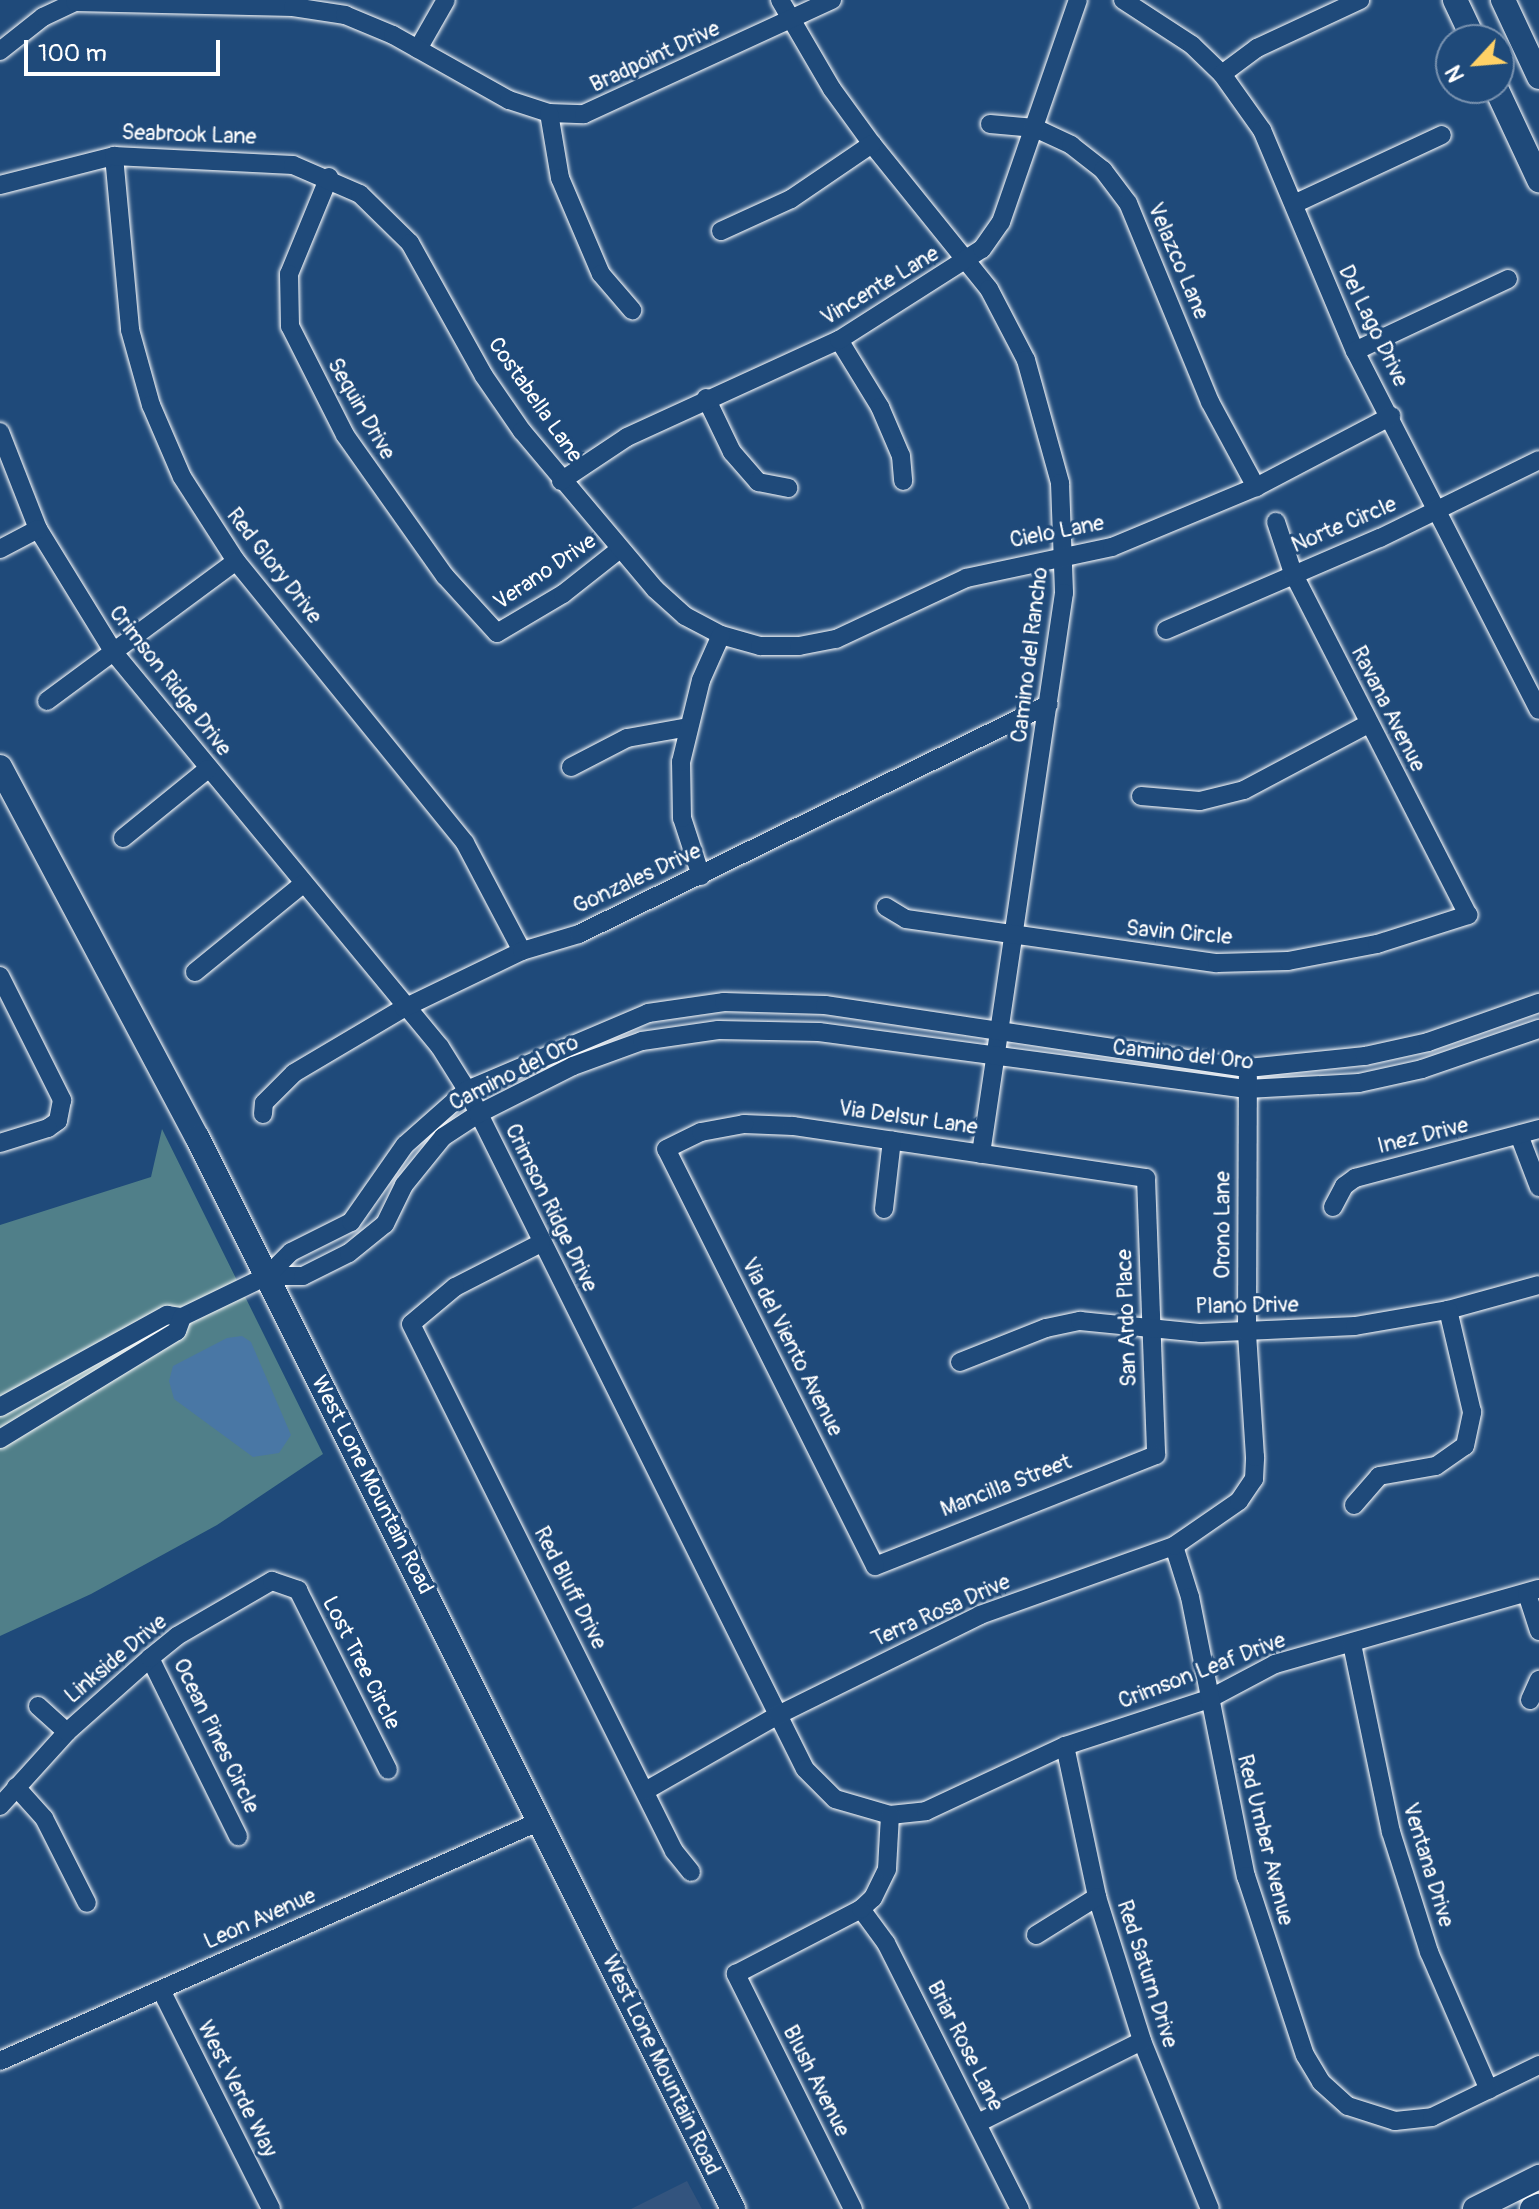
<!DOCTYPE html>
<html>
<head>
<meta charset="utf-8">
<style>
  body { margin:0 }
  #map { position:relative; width:1539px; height:2209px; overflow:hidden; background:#1f4a7a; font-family:Pangolin,sans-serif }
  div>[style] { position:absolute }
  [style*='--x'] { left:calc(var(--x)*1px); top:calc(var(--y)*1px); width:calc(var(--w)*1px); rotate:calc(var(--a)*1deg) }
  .built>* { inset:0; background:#33547e }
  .green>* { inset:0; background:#507f89 }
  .water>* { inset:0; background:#4977a5 }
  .roads { filter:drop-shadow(0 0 2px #fff) drop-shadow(0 0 2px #fff) }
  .minor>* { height:18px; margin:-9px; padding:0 9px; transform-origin:9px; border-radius:9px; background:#1f4a7a }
  .major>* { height:24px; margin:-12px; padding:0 12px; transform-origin:12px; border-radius:12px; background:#1f4a7a }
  span { translate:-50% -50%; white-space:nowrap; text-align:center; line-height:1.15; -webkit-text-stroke:6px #1f4a7a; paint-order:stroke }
  .street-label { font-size:22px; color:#fff }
  .north { position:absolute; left:1435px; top:24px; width:80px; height:80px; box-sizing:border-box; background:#1f4a7a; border:2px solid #7992af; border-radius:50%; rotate:244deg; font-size:22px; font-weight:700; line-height:32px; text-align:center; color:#fff }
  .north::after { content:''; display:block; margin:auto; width:28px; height:36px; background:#ffd166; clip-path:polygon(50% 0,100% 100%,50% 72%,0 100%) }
  .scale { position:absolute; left:24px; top:40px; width:196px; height:36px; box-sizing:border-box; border:4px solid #fff; border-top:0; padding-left:10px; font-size:24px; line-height:28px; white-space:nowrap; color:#fff; -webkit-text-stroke:6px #1f4a7a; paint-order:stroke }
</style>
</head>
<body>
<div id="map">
  <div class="built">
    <i style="clip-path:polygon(687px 2181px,702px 2209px,631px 2209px)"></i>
  </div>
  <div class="green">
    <i style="clip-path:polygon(162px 1129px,323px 1454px,217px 1525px,91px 1594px,0 1636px,0 1225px,151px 1177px)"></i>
  </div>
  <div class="water">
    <i style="clip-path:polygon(227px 1338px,242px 1336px,251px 1342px,291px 1435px,279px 1453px,253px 1457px,174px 1399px,169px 1381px,173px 1366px)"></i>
  </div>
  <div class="roads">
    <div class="minor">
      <i style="--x:780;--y:0;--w:103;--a:59.7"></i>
      <i style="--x:832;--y:89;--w:68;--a:54"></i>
      <i style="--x:872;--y:144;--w:186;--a:51.1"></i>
      <i style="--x:989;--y:289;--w:80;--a:62.5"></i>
      <i style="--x:1026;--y:360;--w:128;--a:74.5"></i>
      <i style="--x:1060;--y:483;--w:110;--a:87.9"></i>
      <i style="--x:1064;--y:593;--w:567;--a:98.42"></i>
      <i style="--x:1123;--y:0;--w:82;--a:33.1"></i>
      <i style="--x:1192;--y:45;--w:42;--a:44"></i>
      <i style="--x:1222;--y:74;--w:69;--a:54.5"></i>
      <i style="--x:1262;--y:130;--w:240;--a:67.2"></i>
      <i style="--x:1355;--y:351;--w:403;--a:62.9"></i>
      <i style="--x:418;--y:49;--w:56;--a:-60.3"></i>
      <i style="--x:0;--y:51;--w:55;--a:-38.3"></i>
      <i style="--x:43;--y:17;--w:35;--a:-25"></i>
      <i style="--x:75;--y:2;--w:218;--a:1.3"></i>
      <i style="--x:293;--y:7;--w:53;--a:8.7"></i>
      <i style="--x:345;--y:15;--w:52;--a:22.6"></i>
      <i style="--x:393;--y:35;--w:133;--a:29.3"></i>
      <i style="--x:509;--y:100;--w:42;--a:18"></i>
      <i style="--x:549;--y:113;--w:35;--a:2"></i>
      <i style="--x:584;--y:114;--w:273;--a:-24.7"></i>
      <i style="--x:1222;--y:74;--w:44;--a:-36.6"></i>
      <i style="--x:1257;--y:48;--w:114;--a:-25"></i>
      <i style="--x:549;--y:113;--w:66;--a:80.4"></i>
      <i style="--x:560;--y:178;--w:104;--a:66.9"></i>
      <i style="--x:601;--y:274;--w:48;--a:49.3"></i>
      <i style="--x:990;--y:124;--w:45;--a:5.1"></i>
      <i style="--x:1035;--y:128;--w:40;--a:25"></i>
      <i style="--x:1071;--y:145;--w:41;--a:38"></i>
      <i style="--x:1103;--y:170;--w:41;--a:52.9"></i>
      <i style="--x:1128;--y:203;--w:215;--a:67.6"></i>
      <i style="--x:1210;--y:402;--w:97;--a:61.6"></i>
      <i style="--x:114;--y:156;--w:175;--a:84.7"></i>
      <i style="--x:130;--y:330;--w:78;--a:74.4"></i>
      <i style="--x:151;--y:405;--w:78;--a:66.7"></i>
      <i style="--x:182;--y:477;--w:100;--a:57.3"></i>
      <i style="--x:236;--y:561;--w:363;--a:50.9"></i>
      <i style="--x:465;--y:843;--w:122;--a:62.2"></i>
      <i style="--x:329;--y:177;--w:105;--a:112.4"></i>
      <i style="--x:289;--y:274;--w:52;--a:88.9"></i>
      <i style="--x:290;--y:326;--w:122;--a:63.2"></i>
      <i style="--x:345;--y:435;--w:173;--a:54.7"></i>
      <i style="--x:445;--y:576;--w:77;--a:47.6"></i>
      <i style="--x:497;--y:633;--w:77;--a:-30.6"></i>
      <i style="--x:563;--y:594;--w:73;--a:-38.3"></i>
      <i style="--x:0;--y:185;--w:118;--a:-14.3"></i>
      <i style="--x:114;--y:156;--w:179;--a:2.9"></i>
      <i style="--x:293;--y:165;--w:73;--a:23.4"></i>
      <i style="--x:360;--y:194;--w:70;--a:44.4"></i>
      <i style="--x:410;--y:243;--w:152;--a:60.9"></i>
      <i style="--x:484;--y:376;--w:67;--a:55.4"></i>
      <i style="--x:522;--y:431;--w:207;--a:49.9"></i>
      <i style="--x:655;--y:589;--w:40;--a:42"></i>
      <i style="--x:685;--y:616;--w:41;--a:27.8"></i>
      <i style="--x:721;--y:635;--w:41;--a:15.8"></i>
      <i style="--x:760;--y:646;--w:39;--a:0"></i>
      <i style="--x:799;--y:646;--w:38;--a:-11"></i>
      <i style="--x:836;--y:639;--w:144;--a:-25.1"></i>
      <i style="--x:966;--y:578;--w:149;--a:-12"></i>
      <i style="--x:1112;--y:547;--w:156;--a:-22.6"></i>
      <i style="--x:1256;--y:487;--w:153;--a:-27.7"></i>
      <i style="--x:1294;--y:204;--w:163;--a:-25"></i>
      <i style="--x:721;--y:231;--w:77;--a:-24.6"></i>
      <i style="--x:791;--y:199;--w:98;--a:-34.2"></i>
      <i style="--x:839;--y:340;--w:79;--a:58.5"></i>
      <i style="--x:880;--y:407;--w:53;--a:66.8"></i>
      <i style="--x:901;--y:456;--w:25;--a:85"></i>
      <i style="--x:1355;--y:351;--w:169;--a:-25.2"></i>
      <i style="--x:706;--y:398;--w:60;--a:64.3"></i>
      <i style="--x:732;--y:452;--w:40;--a:49"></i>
      <i style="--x:758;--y:482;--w:31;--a:11"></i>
      <i style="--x:0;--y:432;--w:104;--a:68.6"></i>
      <i style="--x:38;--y:529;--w:147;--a:58.4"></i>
      <i style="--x:115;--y:654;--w:510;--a:50.41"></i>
      <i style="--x:440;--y:1047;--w:51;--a:57.9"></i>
      <i style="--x:467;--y:1090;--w:758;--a:63.54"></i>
      <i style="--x:805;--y:1769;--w:42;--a:45"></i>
      <i style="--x:835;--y:1799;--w:57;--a:16.2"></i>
      <i style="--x:890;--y:1815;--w:36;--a:-6"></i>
      <i style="--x:926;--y:1811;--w:153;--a:-25.1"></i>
      <i style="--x:1065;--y:1746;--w:151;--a:-18.1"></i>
      <i style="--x:1209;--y:1699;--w:75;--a:-27.9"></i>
      <i style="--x:1275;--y:1664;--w:274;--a:-15.9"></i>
      <i style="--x:561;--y:481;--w:79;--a:-33.7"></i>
      <i style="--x:627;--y:437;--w:233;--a:-24.6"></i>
      <i style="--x:839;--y:340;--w:169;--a:-32.5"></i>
      <i style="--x:982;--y:249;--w:33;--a:-55"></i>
      <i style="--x:1001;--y:222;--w:235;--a:-70.9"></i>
      <i style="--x:0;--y:549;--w:43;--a:-27.8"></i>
      <i style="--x:1166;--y:630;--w:233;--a:-23.3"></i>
      <i style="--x:1380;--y:538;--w:177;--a:-26.1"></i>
      <i style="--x:47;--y:701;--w:235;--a:-36.5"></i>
      <i style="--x:571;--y:767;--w:63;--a:-27.4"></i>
      <i style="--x:627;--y:738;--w:62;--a:-10.2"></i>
      <i style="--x:1141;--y:796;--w:59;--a:4.8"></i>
      <i style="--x:1200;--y:801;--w:45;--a:-14"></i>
      <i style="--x:1244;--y:790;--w:140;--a:-28"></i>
      <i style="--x:123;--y:838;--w:109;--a:-39.1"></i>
      <i style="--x:701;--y:876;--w:61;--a:-108.1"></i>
      <i style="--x:682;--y:818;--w:56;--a:-91"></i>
      <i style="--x:681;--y:762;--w:84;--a:-76.3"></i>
      <i style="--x:701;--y:680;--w:49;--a:-66"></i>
      <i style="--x:886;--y:907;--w:23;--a:31"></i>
      <i style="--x:906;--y:919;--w:314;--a:8.1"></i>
      <i style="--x:1217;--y:963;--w:71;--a:-1.6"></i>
      <i style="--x:1288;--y:961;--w:91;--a:-10.8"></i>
      <i style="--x:1377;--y:944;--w:96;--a:-17.7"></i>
      <i style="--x:1468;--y:915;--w:384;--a:-117.1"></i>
      <i style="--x:1293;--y:573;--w:54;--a:-108.4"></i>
      <i style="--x:195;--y:972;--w:139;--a:-39.2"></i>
      <i style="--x:0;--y:976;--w:139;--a:63.4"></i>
      <i style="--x:62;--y:1100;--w:21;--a:101"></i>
      <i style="--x:58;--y:1121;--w:12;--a:145"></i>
      <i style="--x:48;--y:1128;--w:50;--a:162.6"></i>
      <i style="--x:263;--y:1114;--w:11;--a:-85"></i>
      <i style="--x:264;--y:1103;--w:42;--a:-45"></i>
      <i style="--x:294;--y:1073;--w:128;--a:-30.6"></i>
      <i style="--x:404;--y:1008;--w:131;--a:-25.8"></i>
      <i style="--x:522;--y:951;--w:59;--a:-16.6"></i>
      <i style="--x:579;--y:934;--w:523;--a:-26.08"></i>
      <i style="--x:744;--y:1124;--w:49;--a:2.3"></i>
      <i style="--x:793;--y:1126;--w:357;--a:8.4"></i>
      <i style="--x:1146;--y:1178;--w:277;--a:87.9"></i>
      <i style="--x:1156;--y:1455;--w:302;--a:158.4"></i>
      <i style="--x:875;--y:1566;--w:466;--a:-116.6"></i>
      <i style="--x:666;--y:1149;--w:39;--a:-26"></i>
      <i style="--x:701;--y:1132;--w:44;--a:-10.5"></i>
      <i style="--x:1519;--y:1135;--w:56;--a:69"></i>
      <i style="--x:1333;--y:1207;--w:24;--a:-62"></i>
      <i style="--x:1344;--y:1186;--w:14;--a:-36"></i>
      <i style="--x:1355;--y:1178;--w:190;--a:-14.9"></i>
      <i style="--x:884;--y:1209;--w:69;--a:-83.4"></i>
      <i style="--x:541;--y:1243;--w:97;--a:152.9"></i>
      <i style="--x:455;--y:1287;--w:57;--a:139.9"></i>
      <i style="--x:411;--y:1324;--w:589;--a:63.48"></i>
      <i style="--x:674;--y:1851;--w:27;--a:51"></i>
      <i style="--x:267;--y:1276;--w:36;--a:0"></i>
      <i style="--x:303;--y:1276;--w:51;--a:-26.6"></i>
      <i style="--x:349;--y:1253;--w:46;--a:-38.9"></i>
      <i style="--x:385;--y:1224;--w:43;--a:-64"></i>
      <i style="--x:404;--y:1185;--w:62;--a:-50.9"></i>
      <i style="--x:443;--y:1137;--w:42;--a:-33.3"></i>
      <i style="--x:478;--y:1114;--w:106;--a:-26.8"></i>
      <i style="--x:573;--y:1066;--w:73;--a:-19.9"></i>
      <i style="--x:642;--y:1041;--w:77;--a:-8.2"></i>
      <i style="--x:718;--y:1030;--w:101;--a:1.1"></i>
      <i style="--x:819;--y:1032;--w:432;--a:7.6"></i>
      <i style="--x:1247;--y:1089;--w:112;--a:-3.1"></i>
      <i style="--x:1359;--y:1083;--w:65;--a:-12.5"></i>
      <i style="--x:1422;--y:1069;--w:124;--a:-18.9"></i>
      <i style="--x:960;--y:1362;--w:92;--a:-21.6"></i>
      <i style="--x:1046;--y:1328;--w:35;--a:-12"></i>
      <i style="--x:1080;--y:1321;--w:122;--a:5.7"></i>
      <i style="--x:1201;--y:1333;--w:154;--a:-2.6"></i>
      <i style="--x:1355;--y:1326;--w:94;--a:-9.8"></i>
      <i style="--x:1448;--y:1310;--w:94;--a:-15.4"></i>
      <i style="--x:0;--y:1407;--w:191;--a:-28.9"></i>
      <i style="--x:167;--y:1315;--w:15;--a:8"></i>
      <i style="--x:182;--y:1317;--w:94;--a:-25.8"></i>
      <i style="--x:267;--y:1276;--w:34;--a:-45"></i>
      <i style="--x:291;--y:1252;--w:67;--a:-26.6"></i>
      <i style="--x:351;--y:1222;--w:94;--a:-55"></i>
      <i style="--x:405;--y:1145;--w:83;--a:-41.6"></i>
      <i style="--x:467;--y:1090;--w:197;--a:-23"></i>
      <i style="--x:648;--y:1013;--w:77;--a:-8.2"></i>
      <i style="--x:724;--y:1002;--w:101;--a:1.7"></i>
      <i style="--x:825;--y:1005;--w:428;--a:8.5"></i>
      <i style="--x:1248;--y:1068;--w:118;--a:-5.9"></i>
      <i style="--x:1365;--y:1056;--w:65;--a:-12.5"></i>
      <i style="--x:1428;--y:1042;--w:118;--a:-19.4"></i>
      <i style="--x:0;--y:1439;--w:207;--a:-31.4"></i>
      <i style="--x:177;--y:1331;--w:15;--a:-70"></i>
      <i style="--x:1354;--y:1505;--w:38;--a:-49"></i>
      <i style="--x:1379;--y:1476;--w:58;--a:-10"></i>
      <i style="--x:1436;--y:1466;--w:35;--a:-35"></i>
      <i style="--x:1465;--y:1446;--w:35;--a:-78"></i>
      <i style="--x:1472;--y:1412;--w:105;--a:-103.2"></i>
      <i style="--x:1174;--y:1546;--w:53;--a:72.6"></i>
      <i style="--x:1190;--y:1597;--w:285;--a:78.7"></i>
      <i style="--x:1246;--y:1876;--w:188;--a:71.8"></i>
      <i style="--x:1305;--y:2055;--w:31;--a:59"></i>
      <i style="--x:1321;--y:2082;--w:36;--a:42"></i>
      <i style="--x:1348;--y:2106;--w:49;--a:17.7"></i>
      <i style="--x:1395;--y:2121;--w:37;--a:-6"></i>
      <i style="--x:1432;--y:2117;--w:119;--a:-25.9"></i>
      <i style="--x:1527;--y:1594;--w:39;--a:72"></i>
      <i style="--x:1352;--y:1644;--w:192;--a:78.3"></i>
      <i style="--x:1391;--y:1832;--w:126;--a:72.4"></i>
      <i style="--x:1429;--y:1952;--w:150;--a:66.5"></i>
      <i style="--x:150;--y:1658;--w:199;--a:63.7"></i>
      <i style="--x:1530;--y:1700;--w:22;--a:-66"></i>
      <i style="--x:38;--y:1706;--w:39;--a:42"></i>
      <i style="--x:1065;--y:1746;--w:154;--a:78"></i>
      <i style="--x:1097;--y:1897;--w:151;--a:72.6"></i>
      <i style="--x:1142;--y:2041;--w:181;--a:68"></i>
      <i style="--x:16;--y:1787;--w:42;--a:47.9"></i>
      <i style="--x:44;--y:1818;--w:95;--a:63.2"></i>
      <i style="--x:645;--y:1791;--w:153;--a:-29.7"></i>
      <i style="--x:778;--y:1715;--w:225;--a:-26.3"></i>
      <i style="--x:980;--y:1615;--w:206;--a:-19.6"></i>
      <i style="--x:1174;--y:1546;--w:79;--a:-34.7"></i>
      <i style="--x:1239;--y:1501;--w:27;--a:-56"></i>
      <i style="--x:1254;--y:1479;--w:22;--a:-87"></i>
      <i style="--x:1255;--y:1457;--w:124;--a:-93.7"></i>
      <i style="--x:1247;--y:1333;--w:256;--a:-89.8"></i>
      <i style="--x:0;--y:1806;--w:100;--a:-47.8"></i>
      <i style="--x:67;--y:1732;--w:111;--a:-41.7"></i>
      <i style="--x:150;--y:1658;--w:35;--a:-39"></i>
      <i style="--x:177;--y:1636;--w:110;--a:-30.1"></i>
      <i style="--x:272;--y:1581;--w:28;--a:19"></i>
      <i style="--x:298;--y:1590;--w:201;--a:63.4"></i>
      <i style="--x:861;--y:1909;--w:42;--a:53.7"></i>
      <i style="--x:886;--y:1943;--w:298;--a:63.3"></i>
      <i style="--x:1036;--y:1935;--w:72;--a:-31.9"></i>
      <i style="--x:161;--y:1990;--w:245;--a:63.3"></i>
      <i style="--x:0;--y:2061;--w:591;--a:-23.96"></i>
      <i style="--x:978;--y:2123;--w:183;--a:-26.6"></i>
      <i style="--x:853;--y:2209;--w:263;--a:-116.5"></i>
      <i style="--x:736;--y:1974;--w:141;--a:-27.5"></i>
      <i style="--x:861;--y:1909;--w:16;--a:-43"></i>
      <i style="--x:873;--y:1898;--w:32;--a:-64"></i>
      <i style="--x:887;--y:1869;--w:54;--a:-86.8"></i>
    </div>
    <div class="major">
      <i style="--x:1455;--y:0;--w:44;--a:64.6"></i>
      <i style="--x:1503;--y:0;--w:85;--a:64.9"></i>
      <i style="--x:1496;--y:88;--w:102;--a:64.9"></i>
      <i style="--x:0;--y:767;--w:419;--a:62"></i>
      <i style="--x:197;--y:1137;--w:1199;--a:63.43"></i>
      <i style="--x:1475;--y:2209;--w:72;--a:-26.6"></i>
      <i style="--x:1532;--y:2209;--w:8;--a:-23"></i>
    </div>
  </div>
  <div class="street-label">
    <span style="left:655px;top:57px;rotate:-25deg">Bradpoint Drive</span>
    <span style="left:189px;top:135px;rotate:2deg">Seabrook Lane</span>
    <span style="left:1178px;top:261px;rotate:67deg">Velazco Lane</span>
    <span style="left:880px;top:286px;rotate:-31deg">Vincente Lane</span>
    <span style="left:1373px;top:326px;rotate:64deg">Del Lago Drive</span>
    <span style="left:535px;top:400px;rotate:55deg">Costabella Lane</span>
    <span style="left:361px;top:409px;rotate:60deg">Sequin Drive</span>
    <span style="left:1344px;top:525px;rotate:-23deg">Norte Circle</span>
    <span style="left:1057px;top:532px;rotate:-11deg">Cielo Lane</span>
    <span style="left:274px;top:566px;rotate:52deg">Red Glory Drive</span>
    <span style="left:545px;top:572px;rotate:-34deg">Verano Drive</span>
    <span style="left:1030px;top:655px;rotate:-83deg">Camino del Rancho</span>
    <span style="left:170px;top:681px;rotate:52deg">Crimson Ridge Drive</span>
    <span style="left:1388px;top:709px;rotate:63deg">Ravana Avenue</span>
    <span style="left:637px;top:879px;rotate:-25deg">Gonzales Drive</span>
    <span style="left:1179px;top:933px;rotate:5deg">Savin Circle</span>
    <span style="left:1183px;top:1055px;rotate:6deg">Camino del Oro</span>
    <span style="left:514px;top:1073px;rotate:-27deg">Camino del Oro</span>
    <span style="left:908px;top:1118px;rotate:8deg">Via Delsur Lane</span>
    <span style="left:1423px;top:1136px;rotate:-14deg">Inez Drive</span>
    <span style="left:551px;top:1208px;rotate:64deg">Crimson Ridge Drive</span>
    <span style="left:1223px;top:1225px;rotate:-90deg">Orono Lane</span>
    <span style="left:1247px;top:1306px;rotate:-1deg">Plano Drive</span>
    <span style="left:1127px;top:1318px;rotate:-92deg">San Ardo Place</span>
    <span style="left:792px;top:1347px;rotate:63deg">Via del Viento Avenue</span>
    <span style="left:372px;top:1485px;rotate:63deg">West Lone Mountain Road</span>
    <span style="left:1006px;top:1486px;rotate:-21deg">Mancilla Street</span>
    <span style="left:570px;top:1588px;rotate:63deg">Red Bluff Drive</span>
    <span style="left:941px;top:1611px;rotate:-24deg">Terra Rosa Drive</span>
    <span style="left:116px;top:1659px;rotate:-40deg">Linkside Drive</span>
    <span style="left:361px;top:1663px;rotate:63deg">Lost Tree Circle</span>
    <span style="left:1202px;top:1671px;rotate:-21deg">Crimson Leaf Drive</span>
    <span style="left:216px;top:1736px;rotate:64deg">Ocean Pines Circle</span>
    <span style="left:1265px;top:1840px;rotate:76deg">Red Umber Avenue</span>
    <span style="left:1428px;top:1865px;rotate:73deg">Ventana Drive</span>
    <span style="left:260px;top:1919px;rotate:-24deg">Leon Avenue</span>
    <span style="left:1147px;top:1974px;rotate:72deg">Red Saturn Drive</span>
    <span style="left:965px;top:2046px;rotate:63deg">Briar Rose Lane</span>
    <span style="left:661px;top:2065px;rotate:64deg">West Lone Mountain Road</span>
    <span style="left:816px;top:2081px;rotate:63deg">Blush Avenue</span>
    <span style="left:237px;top:2089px;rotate:63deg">West Verde Way</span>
  </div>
  <div class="north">N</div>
  <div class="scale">100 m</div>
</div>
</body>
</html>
